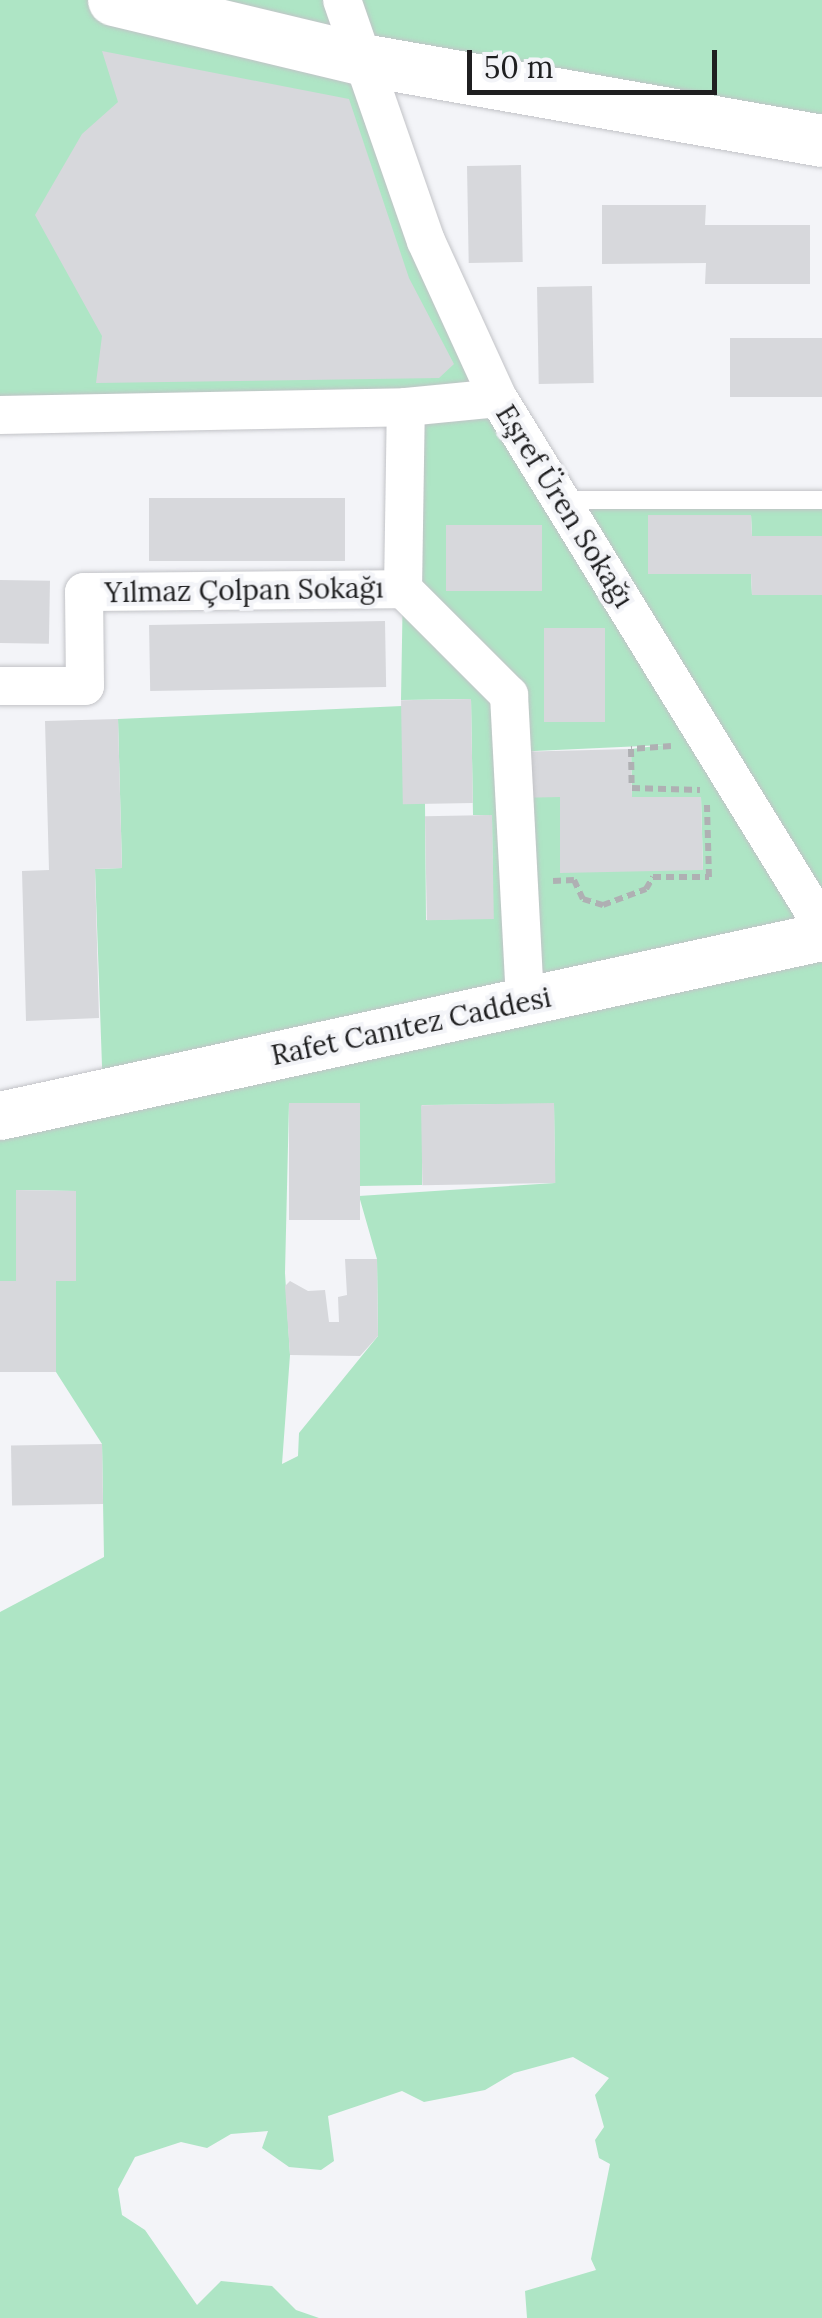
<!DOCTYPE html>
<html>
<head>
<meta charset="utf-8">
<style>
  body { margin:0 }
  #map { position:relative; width:822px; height:2318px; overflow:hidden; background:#f3f4f8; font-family:Lora,serif }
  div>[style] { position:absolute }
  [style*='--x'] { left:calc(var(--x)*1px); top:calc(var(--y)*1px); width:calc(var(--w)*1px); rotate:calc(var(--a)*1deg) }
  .green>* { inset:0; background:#aee5c5 }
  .building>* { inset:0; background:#d7d8dc; transform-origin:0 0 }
  .path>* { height:6px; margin-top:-3px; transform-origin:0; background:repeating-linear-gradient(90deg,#afb0b3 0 8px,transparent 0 13px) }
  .roads { filter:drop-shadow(0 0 2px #c2c3c7) drop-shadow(0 0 2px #c2c3c7) }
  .service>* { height:18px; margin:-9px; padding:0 9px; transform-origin:9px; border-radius:9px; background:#fff }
  .minor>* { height:38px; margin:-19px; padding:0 19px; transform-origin:19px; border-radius:19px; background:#fff }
  .tertiary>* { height:48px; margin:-24px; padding:0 24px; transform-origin:24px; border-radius:24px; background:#fff }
  .secondary>* { height:52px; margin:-26px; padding:0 26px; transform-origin:26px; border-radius:26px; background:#fff }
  span { translate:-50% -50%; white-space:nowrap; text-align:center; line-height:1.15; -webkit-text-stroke:8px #f3f4f8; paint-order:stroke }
  .street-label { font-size:28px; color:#1f1f20 }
  .scale { position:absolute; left:467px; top:50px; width:250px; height:45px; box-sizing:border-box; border:5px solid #1f1f20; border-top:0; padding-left:12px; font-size:30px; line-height:35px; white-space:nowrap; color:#1f1f20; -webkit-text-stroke:8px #f3f4f8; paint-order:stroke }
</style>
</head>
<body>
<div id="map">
  <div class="green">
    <i style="clip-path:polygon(evenodd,0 0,822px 0,822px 141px,364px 60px,560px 500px,822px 500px,822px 536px,752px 536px,751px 515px,648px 515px,648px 573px,751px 574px,752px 595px,822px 595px,822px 2318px,527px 2318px,525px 2291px,596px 2270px,591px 2259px,610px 2164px,599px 2158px,595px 2140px,604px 2127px,595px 2095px,609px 2078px,573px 2057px,514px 2073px,485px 2090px,424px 2102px,402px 2091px,328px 2116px,334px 2161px,321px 2170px,289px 2167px,262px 2148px,268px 2131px,231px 2134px,207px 2148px,181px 2142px,135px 2157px,118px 2189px,122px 2215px,145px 2230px,197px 2305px,221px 2281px,272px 2286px,296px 2310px,319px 2318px,0 2318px,0 1612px,104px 1557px,102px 1444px,56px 1372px,56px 1281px,76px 1281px,76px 1191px,17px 1190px,16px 1281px,0 1281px,0 1116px,103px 1094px,95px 869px,122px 868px,118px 719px,402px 706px,425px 804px,426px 920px,493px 918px,492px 816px,473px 815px,471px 699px,401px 700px,406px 407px,0 415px,0 0,664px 745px,631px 749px,632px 797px,701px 797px,703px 870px,560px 796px,513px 752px,664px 745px,0 0,289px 1103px,359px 1103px,359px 1186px,422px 1185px,422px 1105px,554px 1104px,555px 1183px,359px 1196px,377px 1259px,378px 1336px,299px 1433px,298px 1456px,282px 1464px,290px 1355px,285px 1273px,289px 1103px)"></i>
  </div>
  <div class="building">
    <i style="clip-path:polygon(102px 51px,349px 99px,409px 278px,454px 364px,439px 378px,96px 383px,102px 336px,35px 215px,82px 134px,118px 102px)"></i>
    <i style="left:521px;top:165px;width:97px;height:54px;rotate:89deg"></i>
    <i style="clip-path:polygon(602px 205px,706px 205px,705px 225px,810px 225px,810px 284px,705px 284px,706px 263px,602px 264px)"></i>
    <i style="left:592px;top:286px;width:97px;height:55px;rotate:89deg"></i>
    <i style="left:822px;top:338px;width:59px;height:92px;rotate:90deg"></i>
    <i style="left:149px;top:498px;width:196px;height:63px"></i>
    <i style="clip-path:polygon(648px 515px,751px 515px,752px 536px,822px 536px,822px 595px,752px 595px,751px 574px,648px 574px)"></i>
    <i style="left:542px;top:525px;width:66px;height:96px;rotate:90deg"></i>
    <i style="left:0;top:580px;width:50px;height:63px;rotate:1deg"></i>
    <i style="left:385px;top:621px;width:66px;height:236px;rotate:89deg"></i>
    <i style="left:544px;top:628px;width:61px;height:94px"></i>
    <i style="left:471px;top:699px;width:104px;height:70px;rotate:89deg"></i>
    <i style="clip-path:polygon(118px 719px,122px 868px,95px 869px,99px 1018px,26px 1021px,22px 871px,49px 870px,45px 721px)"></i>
    <i style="clip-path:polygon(631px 749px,632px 797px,701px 797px,703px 870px,560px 873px,560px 797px,515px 798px,513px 752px)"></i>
    <i style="left:492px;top:815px;width:104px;height:67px;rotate:89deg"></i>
    <i style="left:289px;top:1103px;width:71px;height:117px"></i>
    <i style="left:554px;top:1103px;width:80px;height:133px;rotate:89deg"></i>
    <i style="clip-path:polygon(16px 1190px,76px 1191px,76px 1281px,56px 1281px,56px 1372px,0 1372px,0 1281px,16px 1281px)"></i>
    <i style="clip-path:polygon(345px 1259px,377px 1259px,378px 1336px,360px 1356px,290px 1355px,285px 1286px,290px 1281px,308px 1291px,325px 1290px,329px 1322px,339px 1322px,338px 1297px,347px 1295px)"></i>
    <i style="left:102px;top:1444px;width:60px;height:91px;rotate:89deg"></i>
  </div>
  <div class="path">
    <i style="--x:671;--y:746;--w:40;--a:175.7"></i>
    <i style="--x:631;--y:749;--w:39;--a:89"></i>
    <i style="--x:632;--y:788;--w:68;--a:1.7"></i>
    <i style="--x:553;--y:881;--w:21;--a:-3"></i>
    <i style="--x:574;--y:880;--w:21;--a:65"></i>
    <i style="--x:583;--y:899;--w:21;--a:17"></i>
    <i style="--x:603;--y:905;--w:46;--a:-20.4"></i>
    <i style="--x:646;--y:889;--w:14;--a:-60"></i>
    <i style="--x:653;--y:877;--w:56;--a:0"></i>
    <i style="--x:709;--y:877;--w:72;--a:-91.6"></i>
  </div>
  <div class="roads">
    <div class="service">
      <i style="--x:561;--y:500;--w:261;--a:0"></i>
    </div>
    <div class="minor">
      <i style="--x:342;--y:0;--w:255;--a:70.8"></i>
      <i style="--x:426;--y:241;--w:173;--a:65.4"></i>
      <i style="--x:498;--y:398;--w:619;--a:58.42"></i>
      <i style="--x:0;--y:415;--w:406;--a:-1.1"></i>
      <i style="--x:406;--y:407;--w:92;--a:-5.6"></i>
      <i style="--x:403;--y:589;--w:182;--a:-89.1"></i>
      <i style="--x:0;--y:686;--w:85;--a:0"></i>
      <i style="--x:85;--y:686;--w:94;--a:-90.6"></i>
      <i style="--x:84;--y:592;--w:319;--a:-0.5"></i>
      <i style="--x:403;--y:589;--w:150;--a:45"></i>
      <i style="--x:509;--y:695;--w:306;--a:87"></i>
    </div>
    <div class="tertiary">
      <i style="--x:0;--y:1116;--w:841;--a:-12.29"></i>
    </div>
    <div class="secondary">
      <i style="--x:114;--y:0;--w:256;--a:13.5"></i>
      <i style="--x:363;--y:60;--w:466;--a:10"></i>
    </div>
  </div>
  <div class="street-label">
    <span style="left:565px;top:506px;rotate:58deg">Eşref Üren Sokağı</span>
    <span style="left:244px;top:590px;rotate:-1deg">Yılmaz Çolpan Sokağı</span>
    <span style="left:411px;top:1026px;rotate:-12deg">Rafet Canıtez Caddesi</span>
  </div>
  <div class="scale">50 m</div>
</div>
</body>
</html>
